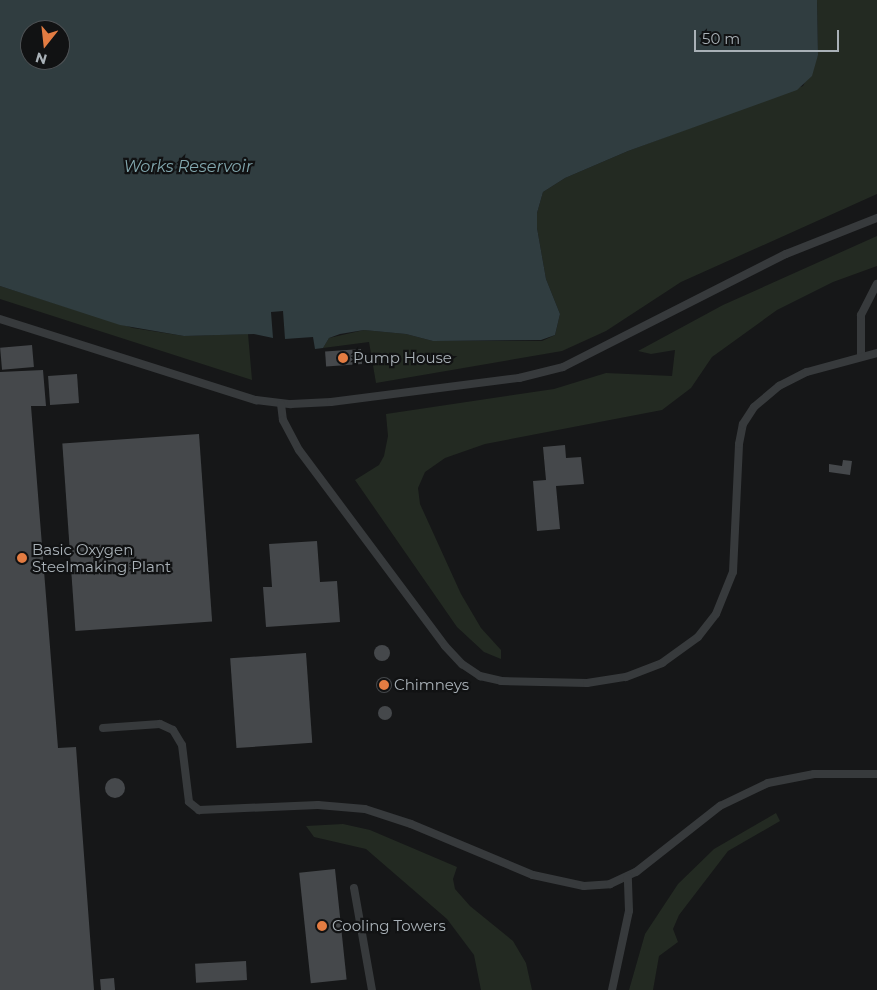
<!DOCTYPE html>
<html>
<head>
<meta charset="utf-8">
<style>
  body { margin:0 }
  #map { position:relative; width:877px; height:990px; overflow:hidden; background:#161718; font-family:Montserrat,sans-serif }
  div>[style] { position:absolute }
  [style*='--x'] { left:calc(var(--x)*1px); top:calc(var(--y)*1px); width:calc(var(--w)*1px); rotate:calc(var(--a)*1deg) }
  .green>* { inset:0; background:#232a22 }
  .water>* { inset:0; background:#303d40 }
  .building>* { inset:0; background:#45484b; transform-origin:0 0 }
  .round { border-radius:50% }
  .lane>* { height:8px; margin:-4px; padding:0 4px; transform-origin:4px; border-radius:4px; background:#373a3c }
  .dots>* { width:14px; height:14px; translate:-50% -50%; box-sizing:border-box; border:2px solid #111213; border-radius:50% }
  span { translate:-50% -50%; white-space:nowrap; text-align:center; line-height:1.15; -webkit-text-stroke:4.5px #111213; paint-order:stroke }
  .poi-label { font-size:15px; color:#a9b1b7 }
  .left { translate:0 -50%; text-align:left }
  .water-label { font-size:16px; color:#83a8af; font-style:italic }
  .north { position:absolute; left:20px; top:20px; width:50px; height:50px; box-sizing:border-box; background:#111213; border:1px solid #4e5255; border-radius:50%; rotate:196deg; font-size:14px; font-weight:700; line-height:20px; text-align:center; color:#a9b1b7 }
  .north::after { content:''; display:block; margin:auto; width:18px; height:22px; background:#e37c42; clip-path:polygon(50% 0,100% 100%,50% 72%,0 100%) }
  .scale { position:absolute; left:694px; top:30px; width:145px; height:22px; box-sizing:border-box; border:2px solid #a9b1b7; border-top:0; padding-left:6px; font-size:15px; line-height:18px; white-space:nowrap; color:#a9b1b7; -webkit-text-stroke:4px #111213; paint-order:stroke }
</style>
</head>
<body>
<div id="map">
  <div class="green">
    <i style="clip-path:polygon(817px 0,877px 0,877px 194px,681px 282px,606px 331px,562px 351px,376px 383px,369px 342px,323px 348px,329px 338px,364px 330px,406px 334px,433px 341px,542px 341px,555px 335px,560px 314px,546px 279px,537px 228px,537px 213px,543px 192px,565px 178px,628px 151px,803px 86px,818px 55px)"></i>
    <i style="clip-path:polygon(877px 236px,877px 266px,833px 282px,777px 310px,712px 357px,691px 388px,662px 410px,485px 444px,445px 458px,425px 472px,418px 488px,420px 504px,461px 594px,481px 628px,501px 650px,501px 659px,484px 652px,457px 627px,355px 480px,379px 465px,384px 456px,388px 436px,386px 414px,554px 389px,606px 373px,672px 376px,675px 350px,651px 354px,638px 351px,723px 305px)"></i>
    <i style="clip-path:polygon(0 286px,133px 328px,184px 336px,248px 334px,252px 380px,0 299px)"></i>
    <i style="clip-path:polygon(776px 813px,780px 821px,728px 851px,679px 915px,673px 929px,678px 942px,659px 956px,653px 990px,629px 990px,645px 934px,678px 884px,714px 849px)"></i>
    <i style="clip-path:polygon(343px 824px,370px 830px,457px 867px,453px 879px,455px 889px,470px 906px,513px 941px,526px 963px,532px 990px,481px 990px,474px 955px,447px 919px,366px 849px,314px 837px,306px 826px)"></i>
  </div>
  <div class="water">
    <i style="clip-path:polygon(evenodd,0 0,817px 0,818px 55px,812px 76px,797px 90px,628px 151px,565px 178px,543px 192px,537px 213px,537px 228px,546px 279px,560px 314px,555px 335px,541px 340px,433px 341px,406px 334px,364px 330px,340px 334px,329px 338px,323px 348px,315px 349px,313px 337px,285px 339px,283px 311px,271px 312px,273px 338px,254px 334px,184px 336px,120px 325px,0 286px,0 0,30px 30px,60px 30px,60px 60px,30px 60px,30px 30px)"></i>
  </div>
  <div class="building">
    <i style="left:32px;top:345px;width:22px;height:32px;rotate:85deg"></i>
    <i style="left:361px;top:349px;width:15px;height:36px;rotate:86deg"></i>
    <i style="clip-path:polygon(43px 370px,46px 406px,31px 406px,58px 748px,76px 747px,94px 990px,0 990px,0 372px)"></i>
    <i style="left:77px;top:374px;width:29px;height:29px;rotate:86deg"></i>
    <i style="left:199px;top:434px;width:188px;height:137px;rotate:86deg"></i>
    <i style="clip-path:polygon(565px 445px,566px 458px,581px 457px,584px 484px,556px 486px,560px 529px,537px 531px,533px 481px,546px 480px,543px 447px)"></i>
    <i style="clip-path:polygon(843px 460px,852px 461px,850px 475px,829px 472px,829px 464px,842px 466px)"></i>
    <i style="clip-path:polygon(317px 541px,320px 582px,337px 581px,340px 622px,266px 627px,263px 587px,272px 587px,269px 544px)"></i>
    <i class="round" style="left:374px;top:645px;width:16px;height:16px"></i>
    <i style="left:306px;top:653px;width:90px;height:76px;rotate:86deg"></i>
    <i class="round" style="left:376px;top:677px;width:16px;height:16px"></i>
    <i class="round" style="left:378px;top:706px;width:14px;height:14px"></i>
    <i class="round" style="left:105px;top:778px;width:20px;height:20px"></i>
    <i style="left:335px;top:869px;width:111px;height:36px;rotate:84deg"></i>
    <i style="left:246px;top:961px;width:19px;height:51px;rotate:87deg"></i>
    <i style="left:114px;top:978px;width:12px;height:14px;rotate:85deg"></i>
  </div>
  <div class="lane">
    <i style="--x:0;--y:319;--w:269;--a:17.6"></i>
    <i style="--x:256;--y:400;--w:35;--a:7"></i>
    <i style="--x:291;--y:404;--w:40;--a:-2.9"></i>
    <i style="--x:331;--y:402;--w:190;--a:-7.3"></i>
    <i style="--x:519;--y:378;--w:45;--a:-14"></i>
    <i style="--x:563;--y:367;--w:250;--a:-26.9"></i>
    <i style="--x:786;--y:254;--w:98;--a:-21.6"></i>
    <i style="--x:861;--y:356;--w:41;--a:-90"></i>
    <i style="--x:861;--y:315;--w:35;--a:-63"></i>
    <i style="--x:281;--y:404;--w:16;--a:83"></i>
    <i style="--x:283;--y:420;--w:34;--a:62"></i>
    <i style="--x:299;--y:450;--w:244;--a:53.3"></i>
    <i style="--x:445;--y:646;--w:25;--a:47"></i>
    <i style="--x:462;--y:664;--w:22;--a:34"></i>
    <i style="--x:480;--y:676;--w:22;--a:13"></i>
    <i style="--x:501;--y:681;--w:86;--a:1.3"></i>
    <i style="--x:587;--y:683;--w:39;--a:-9"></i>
    <i style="--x:626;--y:677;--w:39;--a:-21"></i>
    <i style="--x:662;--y:663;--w:44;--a:-35.8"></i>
    <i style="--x:698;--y:637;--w:29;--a:-52"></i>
    <i style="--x:716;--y:614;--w:45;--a:-68"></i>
    <i style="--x:733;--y:572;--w:128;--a:-87.3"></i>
    <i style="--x:739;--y:444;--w:20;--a:-79"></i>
    <i style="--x:743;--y:424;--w:20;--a:-57"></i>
    <i style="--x:754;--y:407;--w:33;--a:-40"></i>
    <i style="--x:779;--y:386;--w:31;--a:-27"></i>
    <i style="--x:807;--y:372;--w:73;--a:-15.2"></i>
    <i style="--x:103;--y:728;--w:57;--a:-4"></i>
    <i style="--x:160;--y:724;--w:14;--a:25"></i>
    <i style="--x:173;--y:730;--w:17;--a:59"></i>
    <i style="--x:182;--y:745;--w:57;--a:83"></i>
    <i style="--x:189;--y:802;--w:13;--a:39"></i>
    <i style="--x:199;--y:810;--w:119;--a:-2.4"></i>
    <i style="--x:318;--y:805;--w:47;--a:4.9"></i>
    <i style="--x:365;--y:809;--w:48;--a:18.1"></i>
    <i style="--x:411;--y:824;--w:132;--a:22.7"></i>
    <i style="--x:533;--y:875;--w:52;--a:12.2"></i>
    <i style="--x:584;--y:886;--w:26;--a:-4"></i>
    <i style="--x:610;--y:884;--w:29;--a:-25"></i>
    <i style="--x:636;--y:872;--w:107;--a:-38.2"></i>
    <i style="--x:720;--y:806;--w:53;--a:-25.6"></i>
    <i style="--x:768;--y:783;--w:47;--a:-11.1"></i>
    <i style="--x:814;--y:774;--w:63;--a:0"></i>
    <i style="--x:354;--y:888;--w:104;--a:80"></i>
    <i style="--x:612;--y:990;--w:81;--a:-77.9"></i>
    <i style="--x:629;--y:911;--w:34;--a:-92"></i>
  </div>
  <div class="dots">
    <i style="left:343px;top:358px;background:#e37c42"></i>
    <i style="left:22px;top:558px;background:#e37c42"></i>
    <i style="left:384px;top:685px;background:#e37c42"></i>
    <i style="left:322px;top:926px;background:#e37c42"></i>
  </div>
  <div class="poi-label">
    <span class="left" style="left:353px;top:358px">Pump House</span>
    <span class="left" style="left:32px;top:558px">Basic Oxygen<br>Steelmaking Plant</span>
    <span class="left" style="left:394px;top:685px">Chimneys</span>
    <span class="left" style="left:332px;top:926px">Cooling Towers</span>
  </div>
  <div class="water-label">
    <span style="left:188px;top:167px">Works Reservoir</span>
  </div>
  <div class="north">N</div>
  <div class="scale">50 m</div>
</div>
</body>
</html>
